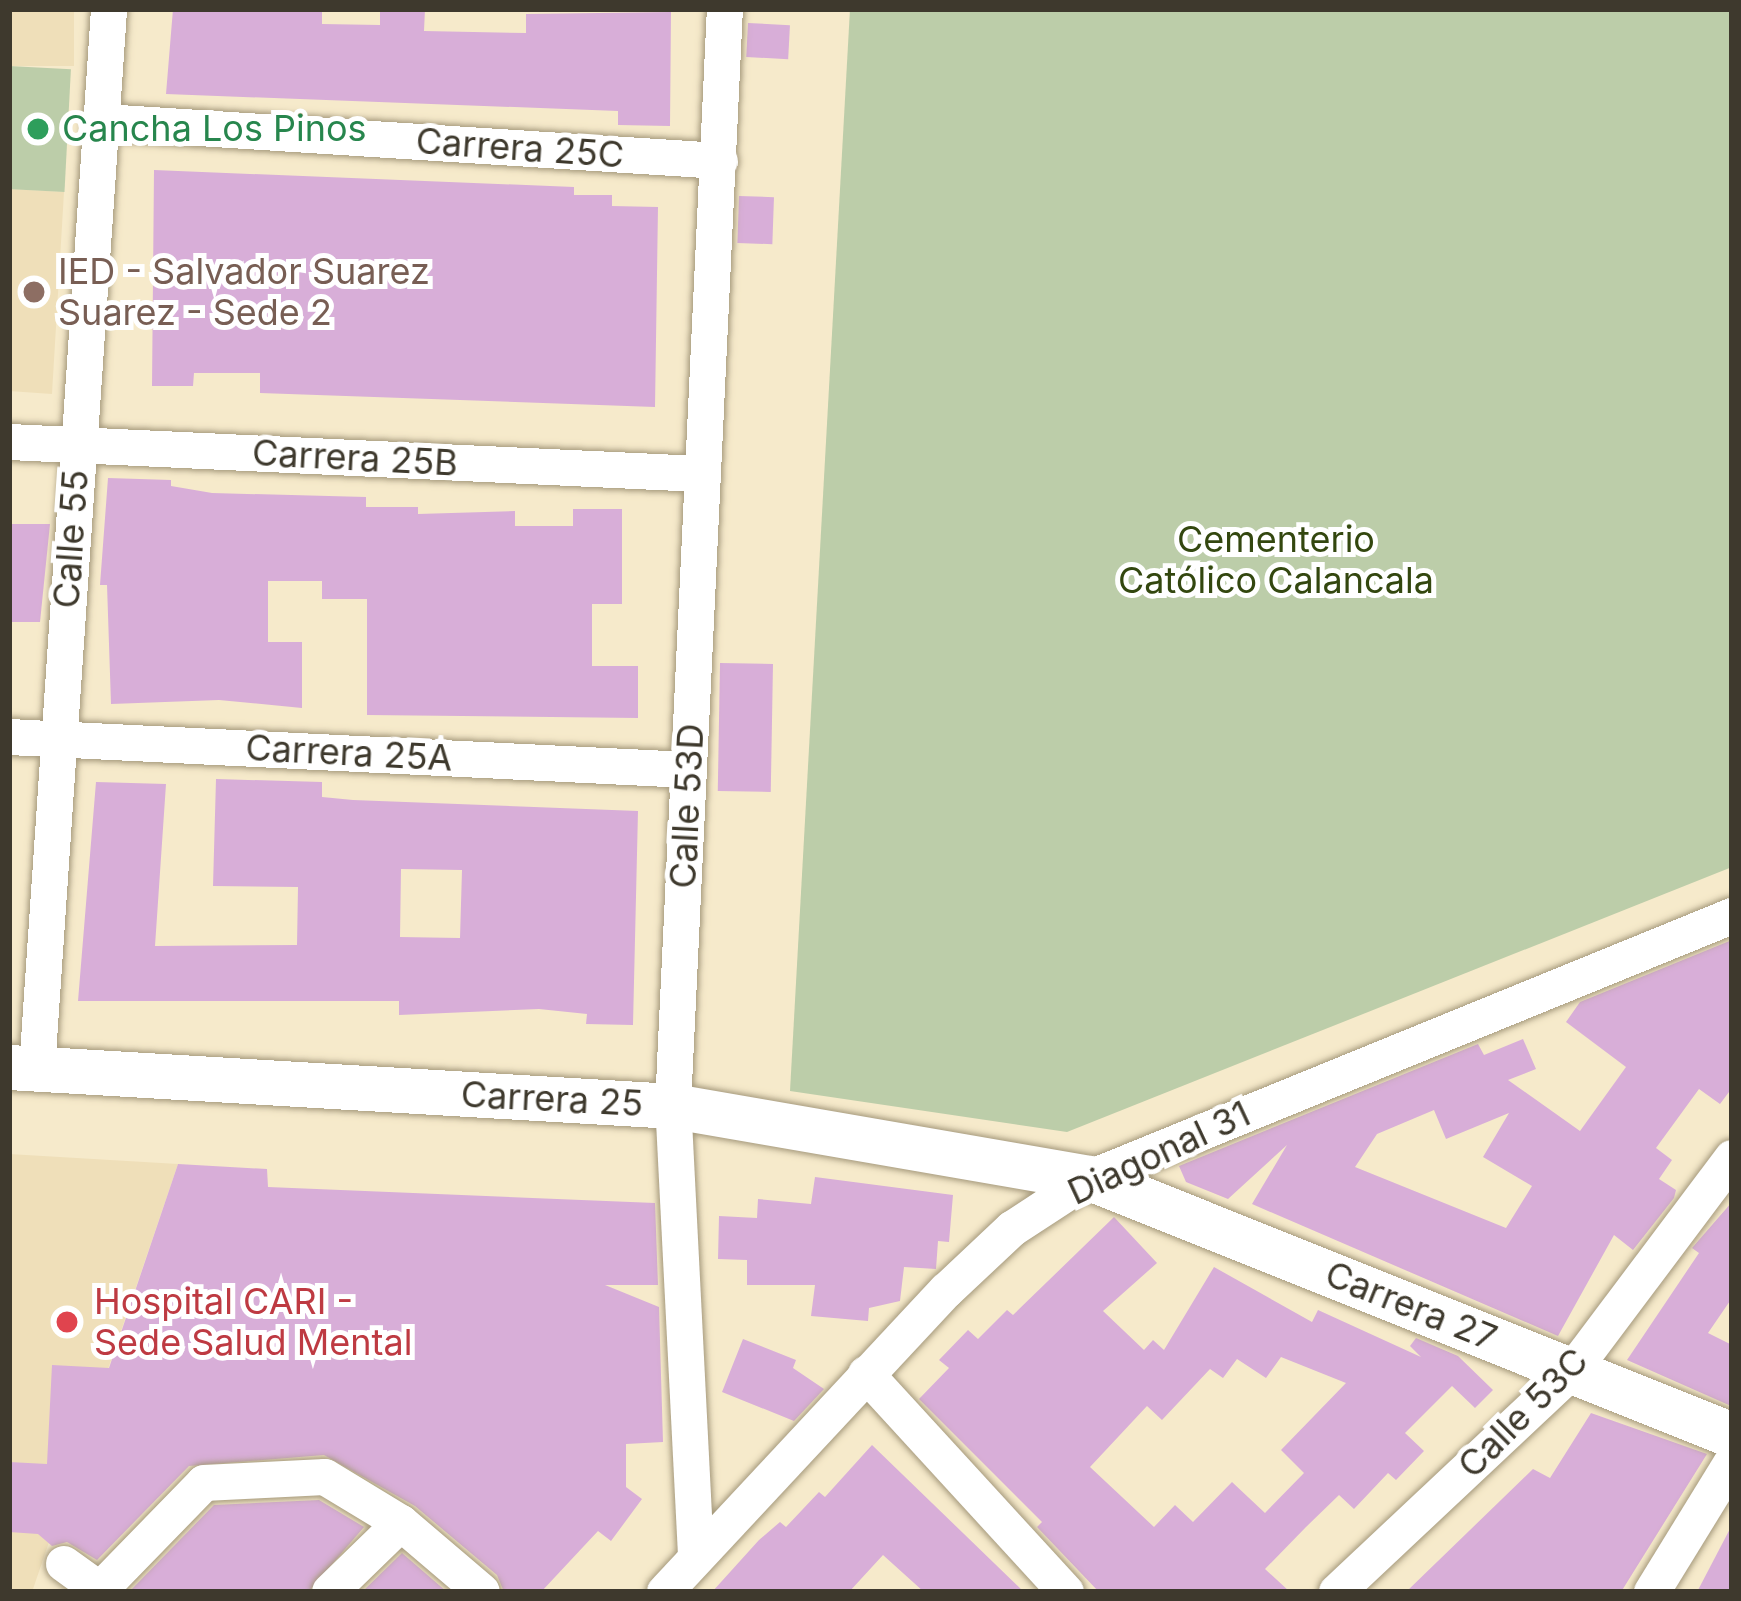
<!DOCTYPE html>
<html>
<head>
<meta charset="utf-8">
<style>
  body { margin:0 }
  #map { position:relative; width:1741px; height:1601px; overflow:hidden; background:#f6eacb; font-family:Inter,sans-serif }
  div>[style] { position:absolute }
  [style*='--x'] { left:calc(var(--x)*1px); top:calc(var(--y)*1px); width:calc(var(--w)*1px); rotate:calc(var(--a)*1deg) }
  .built>* { inset:0; background:#efdfb9; transform-origin:0 0 }
  .green>* { inset:0; background:#bccda9; transform-origin:0 0 }
  .building>* { inset:0; background:#d8aed8; transform-origin:0 0 }
  .roads { filter:drop-shadow(0 0 3px #a5997c) drop-shadow(0 0 3px #a5997c) }
  .minor>* { height:36px; margin:-18px; padding:0 18px; transform-origin:18px; border-radius:18px; background:#fff }
  .tertiary>* { height:45px; margin:-22.5px; padding:0 22.5px; transform-origin:22.5px; border-radius:22.5px; background:#fff }
  .dots>* { width:33px; height:33px; translate:-50% -50%; box-sizing:border-box; border:6px solid #fff; border-radius:50% }
  span { translate:-50% -50%; white-space:nowrap; text-align:center; line-height:1.15; -webkit-text-stroke:10px #fff; paint-order:stroke }
  .leisure-label { font-size:36px; color:#27864d }
  .left { translate:0 -50%; text-align:left }
  .street-label { font-size:36px; color:#3e392d }
  .education-label { font-size:36px; color:#785e54 }
  .park-label { font-size:36px; color:#33470f }
  .health-label { font-size:36px; color:#be3a42 }
  .frame { position:absolute; inset:0; border:12px solid #3e392d; pointer-events:none }
</style>
</head>
<body>
<div id="map">
  <div class="built">
    <i style="left:9px;top:9px;width:65px;height:57px"></i>
    <i style="clip-path:polygon(9px 189px,64px 192px,52px 394px,9px 391px)"></i>
    <i style="clip-path:polygon(9px 1154px,178px 1164px,32px 1592px,9px 1592px)"></i>
  </div>
  <div class="green">
    <i style="clip-path:polygon(850px 9px,1732px 9px,1732px 867px,1067px 1132px,790px 1091px)"></i>
    <i style="left:9px;top:66px;width:62px;height:123px;rotate:3deg"></i>
  </div>
  <div class="building">
    <i style="clip-path:polygon(173px 9px,322px 9px,322px 24px,380px 25px,380px 9px,425px 9px,424px 31px,526px 33px,526px 14px,671px 12px,670px 126px,618px 125px,618px 111px,166px 94px)"></i>
    <i style="left:748px;top:23px;width:42px;height:34px;rotate:3deg"></i>
    <i style="clip-path:polygon(154px 170px,574px 187px,574px 195px,612px 195px,612px 206px,658px 207px,655px 407px,260px 393px,260px 373px,194px 373px,193px 386px,152px 386px)"></i>
    <i style="left:739px;top:196px;width:35px;height:47px;rotate:2deg"></i>
    <i style="clip-path:polygon(108px 478px,171px 480px,171px 486px,212px 493px,366px 497px,366px 507px,418px 507px,418px 514px,515px 511px,515px 526px,573px 526px,573px 509px,622px 509px,622px 604px,592px 604px,592px 666px,638px 666px,638px 718px,367px 715px,367px 599px,322px 599px,322px 581px,268px 581px,268px 642px,302px 642px,302px 708px,219px 700px,111px 704px,107px 585px,100px 585px)"></i>
    <i style="clip-path:polygon(9px 524px,50px 524px,40px 622px,9px 622px)"></i>
    <i style="left:720px;top:663px;width:53px;height:128px;rotate:1deg"></i>
    <i style="clip-path:polygon(evenodd,216px 779px,322px 782px,322px 797px,353px 800px,638px 811px,633px 1025px,586px 1024px,587px 1014px,539px 1009px,399px 1015px,399px 1001px,78px 1001px,96px 782px,166px 784px,155px 946px,297px 945px,298px 887px,213px 886px,216px 779px,401px 869px,462px 870px,460px 938px,400px 937px,401px 869px)"></i>
    <i style="clip-path:polygon(evenodd,1732px 940px,1732px 1088px,1720px 1104px,1699px 1089px,1656px 1148px,1672px 1160px,1659px 1179px,1676px 1190px,1674px 1198px,1633px 1250px,1614px 1235px,1558px 1336px,1252px 1204px,1287px 1145px,1228px 1199px,1186px 1182px,1179px 1166px,1478px 1044px,1484px 1055px,1523px 1039px,1536px 1069px,1508px 1080px,1580px 1131px,1626px 1067px,1566px 1022px,1580px 1002px,1732px 940px,1434px 1110px,1446px 1139px,1509px 1113px,1483px 1157px,1532px 1186px,1506px 1228px,1355px 1167px,1377px 1134px,1434px 1110px)"></i>
    <i style="clip-path:polygon(178px 1164px,267px 1169px,268px 1187px,655px 1203px,658px 1285px,605px 1285px,659px 1307px,663px 1442px,626px 1444px,626px 1487px,642px 1499px,611px 1541px,598px 1531px,541px 1592px,504px 1592px,497px 1575px,415px 1506px,324px 1455px,189px 1466px,97px 1560px,67px 1542px,52px 1546px,38px 1534px,9px 1532px,9px 1462px,47px 1464px,52px 1365px,109px 1368px)"></i>
    <i style="clip-path:polygon(815px 1177px,953px 1195px,949px 1242px,938px 1241px,936px 1269px,904px 1267px,900px 1301px,869px 1308px,868px 1321px,811px 1316px,815px 1285px,747px 1285px,747px 1260px,718px 1259px,719px 1216px,757px 1218px,758px 1199px,811px 1204px)"></i>
    <i style="clip-path:polygon(1732px 1202px,1732px 1298px,1708px 1333px,1732px 1345px,1731px 1406px,1627px 1360px,1699px 1253px,1692px 1248px)"></i>
    <i style="clip-path:polygon(evenodd,1114px 1217px,1157px 1263px,1103px 1311px,1144px 1350px,1153px 1340px,1164px 1350px,1214px 1267px,1312px 1322px,1318px 1310px,1421px 1357px,1410px 1346px,1416px 1338px,1458px 1356px,1493px 1390px,1475px 1408px,1452px 1386px,1405px 1433px,1424px 1451px,1396px 1480px,1388px 1473px,1354px 1509px,1339px 1495px,1306px 1527px,1265px 1569px,1290px 1592px,1099px 1592px,1037px 1527px,1042px 1522px,919px 1399px,949px 1368px,939px 1360px,968px 1330px,978px 1339px,1007px 1310px,1013px 1315px,1114px 1217px,1281px 1357px,1346px 1383px,1281px 1450px,1304px 1473px,1265px 1513px,1232px 1482px,1193px 1522px,1175px 1505px,1154px 1527px,1090px 1467px,1147px 1406px,1162px 1420px,1210px 1369px,1223px 1378px,1237px 1359px,1266px 1378px,1281px 1357px)"></i>
    <i style="clip-path:polygon(743px 1339px,796px 1360px,793px 1368px,824px 1389px,794px 1421px,722px 1392px)"></i>
    <i style="clip-path:polygon(1591px 1413px,1707px 1454px,1621px 1592px,1406px 1592px,1533px 1469px,1550px 1478px)"></i>
    <i style="clip-path:polygon(872px 1445px,1024px 1592px,924px 1592px,883px 1555px,849px 1592px,712px 1592px,759px 1540px,780px 1522px,786px 1527px,819px 1492px,825px 1497px)"></i>
    <i style="clip-path:polygon(319px 1500px,364px 1527px,308px 1592px,129px 1592px,214px 1505px)"></i>
    <i style="clip-path:polygon(1732px 1525px,1732px 1592px,1697px 1592px)"></i>
    <i style="clip-path:polygon(402px 1553px,447px 1592px,362px 1592px)"></i>
  </div>
  <div class="roads">
    <div class="minor">
      <i style="--x:104;--y:122;--w:617;--a:3.62"></i>
      <i style="--x:9;--y:442;--w:693;--a:2.65"></i>
      <i style="--x:9;--y:737;--w:680;--a:2.78"></i>
      <i style="--x:37;--y:1069;--w:1062;--a:-86.11"></i>
      <i style="--x:866;--y:1374;--w:296;--a:47.5"></i>
      <i style="--x:696;--y:1555;--w:450;--a:-92.9"></i>
      <i style="--x:673;--y:1106;--w:1098;--a:-87.29"></i>
      <i style="--x:64;--y:1564;--w:48;--a:35.7"></i>
      <i style="--x:100;--y:1590;--w:149;--a:-45.8"></i>
      <i style="--x:204;--y:1483;--w:121;--a:-2.8"></i>
      <i style="--x:325;--y:1477;--w:89;--a:31.2"></i>
      <i style="--x:401;--y:1523;--w:106;--a:40.4"></i>
      <i style="--x:330;--y:1592;--w:99;--a:-44.2"></i>
      <i style="--x:665;--y:1592;--w:412;--a:-47"></i>
      <i style="--x:946;--y:1291;--w:91;--a:-43.2"></i>
      <i style="--x:1012;--y:1229;--w:93;--a:-33.2"></i>
      <i style="--x:1090;--y:1178;--w:693;--a:-22.2"></i>
      <i style="--x:1337;--y:1592;--w:324;--a:-43.2"></i>
      <i style="--x:1573;--y:1370;--w:265;--a:-53.1"></i>
      <i style="--x:1652;--y:1592;--w:153;--a:-58.4"></i>
    </div>
    <div class="tertiary">
      <i style="--x:9;--y:1067;--w:665;--a:3.36"></i>
      <i style="--x:673;--y:1106;--w:423;--a:9.8"></i>
      <i style="--x:1090;--y:1178;--w:692;--a:21.82"></i>
    </div>
  </div>
  <div class="dots">
    <i style="left:38px;top:129px;background:#2e9e5b"></i>
    <i style="left:34px;top:292px;background:#8d6e63"></i>
    <i style="left:67px;top:1322px;background:#e0444e"></i>
  </div>
  <div class="leisure-label">
    <span class="left" style="left:62px;top:129px">Cancha Los Pinos</span>
  </div>
  <div class="street-label">
    <span style="left:520px;top:148px;rotate:4deg">Carrera 25C</span>
    <span style="left:355px;top:458px;rotate:3deg">Carrera 25B</span>
    <span style="left:71px;top:539px;rotate:-86deg">Calle 55</span>
    <span style="left:349px;top:753px;rotate:3deg">Carrera 25A</span>
    <span style="left:687px;top:806px;rotate:-87deg">Calle 53D</span>
    <span style="left:552px;top:1099px;rotate:3deg">Carrera 25</span>
    <span style="left:1159px;top:1153px;rotate:-25deg">Diagonal 31</span>
    <span style="left:1411px;top:1306px;rotate:22deg">Carrera 27</span>
    <span style="left:1523px;top:1413px;rotate:-45deg">Calle 53C</span>
  </div>
  <div class="education-label">
    <span class="left" style="left:58px;top:292px">IED - Salvador Suarez<br>Suarez - Sede 2</span>
  </div>
  <div class="park-label">
    <span style="left:1276px;top:560px">Cementerio<br>Católico Calancala</span>
  </div>
  <div class="health-label">
    <span class="left" style="left:94px;top:1322px">Hospital CARI -<br>Sede Salud Mental</span>
  </div>
  <div class="frame"></div>
</div>
</body>
</html>
